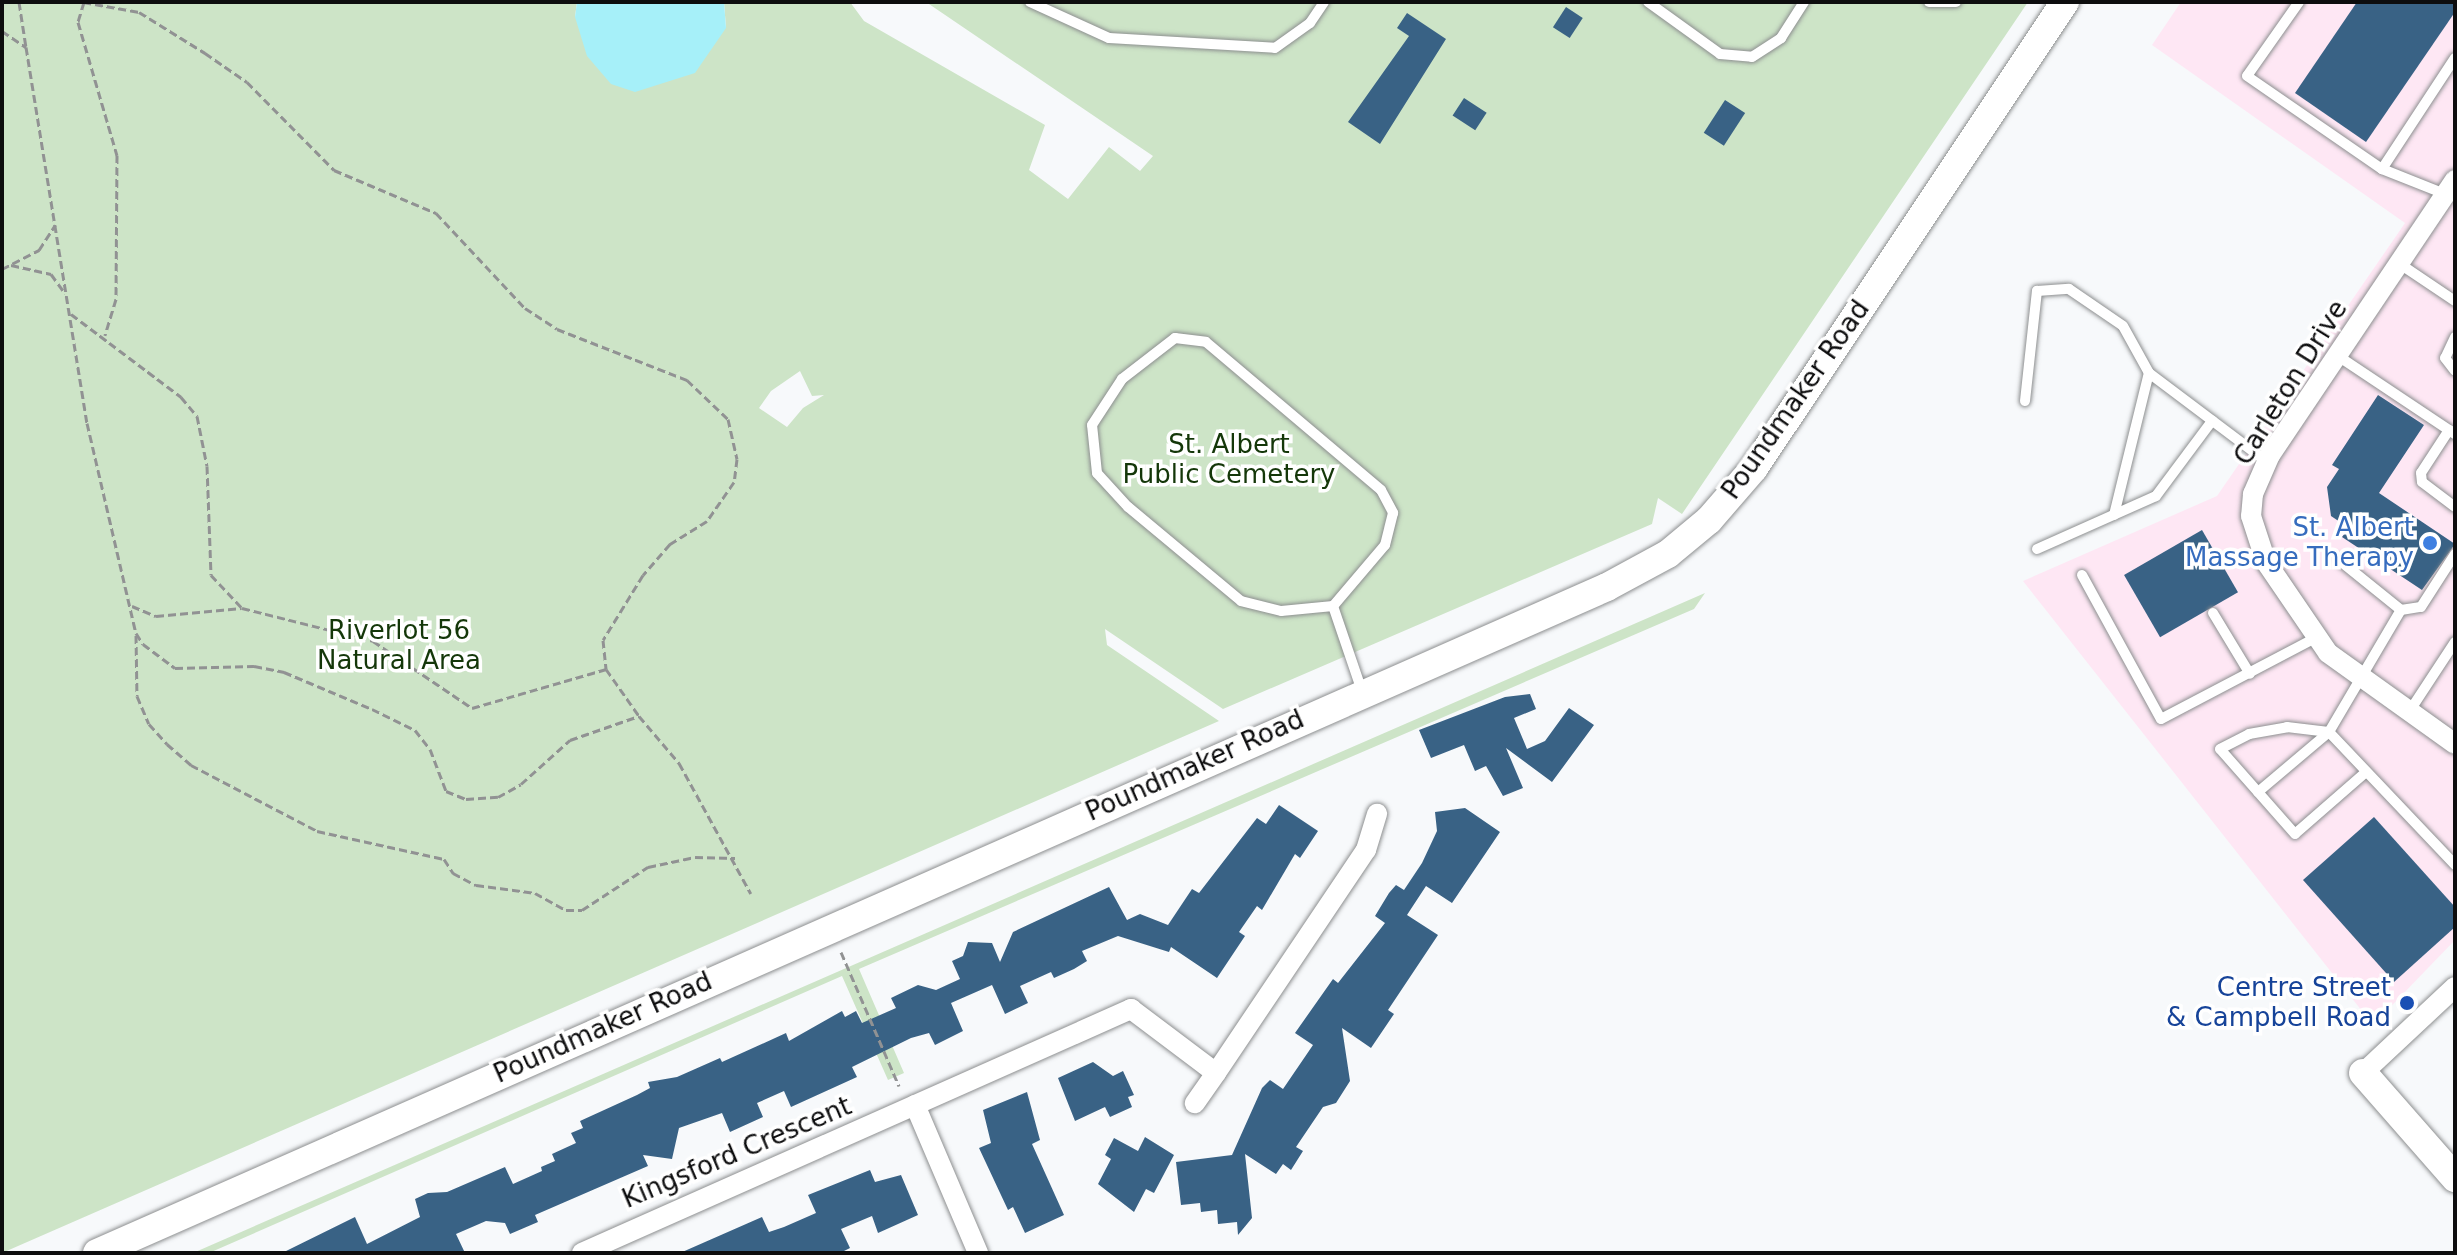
<!DOCTYPE html>
<html>
<head>
<meta charset="utf-8">
<style>
  body { margin:0 }
  #map { position:relative; width:2457px; height:1255px; overflow:hidden; background:#f7f9fb; font-family:"DejaVu Sans",sans-serif }
  div>[style] { position:absolute }
  [style*='--x'] { left:calc(var(--x)*1px); top:calc(var(--y)*1px); width:calc(var(--w)*1px); rotate:calc(var(--a)*1deg) }
  .commercial>* { inset:0; background:#fee7f4 }
  .green>* { inset:0; background:#cde4c7 }
  .water>* { inset:0; background:#a6f0f9 }
  .building>* { inset:0; background:#396285; transform-origin:0 0 }
  .path>* { height:3px; margin-top:-1.5px; transform-origin:0; background:repeating-linear-gradient(90deg,#919293 0 8px,transparent 0 12px) }
  .roads { filter:drop-shadow(0 0 2px #8d8f90) drop-shadow(0 0 2px #8d8f90) }
  .lane>* { height:10px; margin:-5px; padding:0 5px; transform-origin:5px; border-radius:5px; background:#fff }
  .street>* { height:20px; margin:-10px; padding:0 10px; transform-origin:10px; border-radius:10px; background:#fff }
  .secondary>* { height:28px; margin:-14px; padding:0 14px; transform-origin:14px; border-radius:14px; background:#fff }
  .dots>* { width:22px; height:22px; translate:-50% -50%; box-sizing:border-box; border:4px solid #fff; border-radius:50% }
  span { translate:-50% -50%; white-space:nowrap; text-align:center; line-height:1.15; -webkit-text-stroke:7px #fff; paint-order:stroke }
  .street-label { font-size:26px; color:#0d0d0e }
  .park-label { font-size:26px; color:#143709 }
  .shop-label { font-size:26px; color:#366cbe }
  .right { translate:-100% -50%; text-align:right }
  .transit-label { font-size:26px; color:#164399 }
  .frame { position:absolute; inset:0; border:4px solid #0d0d0e; pointer-events:none }
</style>
</head>
<body>
<div id="map">
  <div class="commercial">
    <i style="clip-path:polygon(2181px 2px,2455px 2px,2455px 940px,2373px 1025px,2023px 581px,2217px 496px,2405px 223px,2152px 45px)"></i>
  </div>
  <div class="green">
    <i style="clip-path:polygon(evenodd,2px 2px,577px 2px,575px 17px,726px 28px,724px 2px,850px 2px,864px 21px,1045px 125px,1029px 170px,1068px 199px,1109px 147px,1140px 171px,1153px 156px,926px 2px,2028px 2px,1682px 514px,1658px 498px,1652px 524px,1223px 709px,1105px 629px,1107px 645px,1219px 721px,2px 1253px,2px 2px,800px 371px,812px 396px,824px 395px,803px 408px,787px 427px,759px 408px,771px 391px,800px 371px)"></i>
    <i style="clip-path:polygon(1705px 593px,1694px 609px,859px 969px,904px 1073px,888px 1080px,842px 976px,209px 1253px,193px 1253px)"></i>
  </div>
  <div class="water">
    <i style="clip-path:polygon(577px 2px,724px 2px,726px 28px,695px 73px,635px 92px,611px 84px,587px 56px,575px 17px)"></i>
  </div>
  <div class="building">
    <i style="clip-path:polygon(2357px 2px,2455px 2px,2455px 12px,2366px 142px,2295px 93px)"></i>
    <i style="left:1566px;top:7px;width:20px;height:24px;rotate:33deg"></i>
    <i style="clip-path:polygon(1407px 13px,1446px 39px,1380px 144px,1348px 122px,1409px 36px,1397px 28px)"></i>
    <i style="left:1464px;top:98px;width:27px;height:21px;rotate:33deg"></i>
    <i style="left:1725px;top:100px;width:24px;height:39px;rotate:33deg"></i>
    <i style="clip-path:polygon(2378px 395px,2424px 425px,2379px 493px,2455px 544px,2422px 590px,2342px 537px,2349px 528px,2331px 516px,2327px 487px,2339px 469px,2332px 465px)"></i>
    <i style="left:2202px;top:530px;width:72px;height:90px;rotate:60deg"></i>
    <i style="clip-path:polygon(1530px 694px,1536px 709px,1514px 718px,1527px 749px,1545px 741px,1569px 708px,1594px 725px,1552px 782px,1506px 748px,1523px 788px,1503px 796px,1486px 766px,1475px 771px,1464px 745px,1431px 758px,1419px 730px,1505px 697px)"></i>
    <i style="clip-path:polygon(1279px 805px,1318px 831px,1300px 858px,1295px 854px,1262px 910px,1257px 906px,1239px 932px,1245px 936px,1217px 978px,1171px 947px,1169px 952px,1118px 936px,1082px 951px,1087px 961px,1074px 969px,1054px 978px,1051px 972px,1020px 986px,1028px 1003px,1005px 1014px,992px 985px,951px 1003px,963px 1031px,935px 1045px,929px 1033px,911px 1038px,852px 1067px,857px 1077px,791px 1107px,784px 1091px,757px 1103px,763px 1117px,730px 1132px,722px 1113px,679px 1128px,672px 1159px,643px 1155px,648px 1166px,535px 1215px,538px 1222px,510px 1234px,505px 1223px,486px 1221px,456px 1234px,465px 1253px,282px 1253px,355px 1217px,367px 1244px,420px 1217px,415px 1199px,428px 1193px,447px 1192px,505px 1167px,513px 1184px,542px 1171px,541px 1167px,555px 1161px,552px 1154px,576px 1143px,571px 1133px,583px 1128px,580px 1121px,637px 1095px,650px 1088px,648px 1082px,677px 1077px,720px 1058px,722px 1062px,786px 1033px,789px 1041px,842px 1011px,845px 1017px,856px 1011px,862px 1023px,896px 1008px,891px 998px,918px 985px,936px 990px,960px 979px,952px 961px,963px 956px,968px 942px,992px 943px,1000px 962px,1013px 932px,1109px 887px,1127px 920px,1140px 914px,1168px 925px,1192px 889px,1199px 893px,1257px 818px,1266px 824px)"></i>
    <i style="clip-path:polygon(1465px 808px,1500px 832px,1452px 903px,1426px 886px,1407px 915px,1438px 935px,1388px 1010px,1394px 1014px,1371px 1048px,1342px 1028px,1350px 1081px,1336px 1103px,1323px 1107px,1296px 1147px,1303px 1151px,1291px 1170px,1283px 1164px,1276px 1174px,1245px 1154px,1252px 1218px,1238px 1235px,1237px 1222px,1218px 1224px,1217px 1210px,1201px 1212px,1200px 1203px,1181px 1205px,1176px 1162px,1232px 1155px,1262px 1088px,1270px 1080px,1283px 1089px,1313px 1045px,1295px 1033px,1333px 979px,1338px 983px,1385px 923px,1375px 916px,1389px 893px,1396px 885px,1404px 890px,1422px 863px,1437px 831px,1435px 812px)"></i>
    <i style="clip-path:polygon(2374px 817px,2455px 907px,2455px 927px,2394px 982px,2303px 880px)"></i>
    <i style="clip-path:polygon(1093px 1062px,1113px 1076px,1123px 1071px,1134px 1095px,1128px 1097px,1132px 1107px,1110px 1117px,1105px 1107px,1075px 1121px,1058px 1078px)"></i>
    <i style="clip-path:polygon(1027px 1092px,1040px 1140px,1032px 1144px,1064px 1215px,1025px 1233px,1013px 1207px,1008px 1210px,979px 1148px,991px 1143px,983px 1110px)"></i>
    <i style="clip-path:polygon(1145px 1137px,1174px 1155px,1154px 1193px,1146px 1189px,1134px 1212px,1098px 1184px,1111px 1159px,1105px 1155px,1114px 1138px,1138px 1151px)"></i>
    <i style="clip-path:polygon(870px 1170px,875px 1182px,901px 1175px,918px 1215px,878px 1233px,872px 1216px,841px 1229px,850px 1248px,840px 1253px,680px 1253px,762px 1217px,769px 1232px,784px 1227px,816px 1213px,808px 1195px)"></i>
  </div>
  <div class="path">
    <i style="--x:19;--y:2;--w:46;--a:81.2"></i>
    <i style="--x:83;--y:2;--w:57;--a:10.1"></i>
    <i style="--x:139;--y:12;--w:78;--a:31.8"></i>
    <i style="--x:205;--y:53;--w:51;--a:34.6"></i>
    <i style="--x:247;--y:82;--w:124;--a:45.3"></i>
    <i style="--x:334;--y:170;--w:111;--a:22.9"></i>
    <i style="--x:436;--y:213;--w:130;--a:46.9"></i>
    <i style="--x:525;--y:308;--w:38;--a:33"></i>
    <i style="--x:557;--y:329;--w:140;--a:21.4"></i>
    <i style="--x:687;--y:380;--w:57;--a:43.6"></i>
    <i style="--x:728;--y:419;--w:41;--a:77.3"></i>
    <i style="--x:737;--y:459;--w:23;--a:97"></i>
    <i style="--x:734;--y:482;--w:47;--a:124.7"></i>
    <i style="--x:707;--y:521;--w:44;--a:148.1"></i>
    <i style="--x:670;--y:544;--w:41;--a:131.1"></i>
    <i style="--x:643;--y:575;--w:76;--a:121.6"></i>
    <i style="--x:603;--y:640;--w:29;--a:84"></i>
    <i style="--x:84;--y:2;--w:21;--a:107"></i>
    <i style="--x:78;--y:22;--w:139;--a:73.7"></i>
    <i style="--x:117;--y:155;--w:144;--a:90.4"></i>
    <i style="--x:116;--y:299;--w:38;--a:107"></i>
    <i style="--x:2;--y:31;--w:29;--a:34"></i>
    <i style="--x:26;--y:47;--w:381;--a:80.8"></i>
    <i style="--x:87;--y:423;--w:216;--a:76.9"></i>
    <i style="--x:136;--y:633;--w:13;--a:58"></i>
    <i style="--x:143;--y:644;--w:40;--a:37"></i>
    <i style="--x:175;--y:668;--w:79;--a:-1.5"></i>
    <i style="--x:254;--y:666;--w:31;--a:11"></i>
    <i style="--x:284;--y:672;--w:95;--a:22.8"></i>
    <i style="--x:372;--y:709;--w:48;--a:26"></i>
    <i style="--x:415;--y:730;--w:24;--a:52"></i>
    <i style="--x:430;--y:749;--w:45;--a:69.1"></i>
    <i style="--x:446;--y:791;--w:22;--a:22"></i>
    <i style="--x:466;--y:799;--w:32;--a:-4"></i>
    <i style="--x:498;--y:797;--w:26;--a:-29"></i>
    <i style="--x:521;--y:784;--w:66;--a:-41.9"></i>
    <i style="--x:570;--y:740;--w:73;--a:-19.2"></i>
    <i style="--x:639;--y:716;--w:62;--a:49.6"></i>
    <i style="--x:679;--y:763;--w:149;--a:61.2"></i>
    <i style="--x:11;--y:265;--w:41;--a:12.7"></i>
    <i style="--x:51;--y:274;--w:24;--a:54"></i>
    <i style="--x:2;--y:269;--w:42;--a:-27.2"></i>
    <i style="--x:39;--y:250;--w:30;--a:-57"></i>
    <i style="--x:71;--y:314;--w:138;--a:37"></i>
    <i style="--x:181;--y:397;--w:25;--a:50"></i>
    <i style="--x:197;--y:416;--w:51;--a:78.7"></i>
    <i style="--x:207;--y:466;--w:109;--a:87.9"></i>
    <i style="--x:211;--y:575;--w:45;--a:46.8"></i>
    <i style="--x:242;--y:608;--w:135;--a:14.1"></i>
    <i style="--x:373;--y:641;--w:120;--a:34.1"></i>
    <i style="--x:472;--y:708;--w:140;--a:-16.2"></i>
    <i style="--x:606;--y:669;--w:57;--a:54.9"></i>
    <i style="--x:132;--y:606;--w:26;--a:23"></i>
    <i style="--x:156;--y:616;--w:86;--a:-5.3"></i>
    <i style="--x:136;--y:635;--w:61;--a:89.1"></i>
    <i style="--x:137;--y:696;--w:30;--a:67"></i>
    <i style="--x:149;--y:724;--w:27;--a:48"></i>
    <i style="--x:167;--y:744;--w:32;--a:41"></i>
    <i style="--x:191;--y:765;--w:142;--a:27.6"></i>
    <i style="--x:317;--y:831;--w:130;--a:12.4"></i>
    <i style="--x:444;--y:859;--w:17;--a:57"></i>
    <i style="--x:453;--y:873;--w:26;--a:28"></i>
    <i style="--x:476;--y:885;--w:60;--a:7.7"></i>
    <i style="--x:535;--y:893;--w:35;--a:29"></i>
    <i style="--x:566;--y:910;--w:16;--a:0"></i>
    <i style="--x:582;--y:910;--w:79;--a:-33.1"></i>
    <i style="--x:648;--y:867;--w:48;--a:-12"></i>
    <i style="--x:695;--y:857;--w:40;--a:1.4"></i>
    <i style="--x:841;--y:952;--w:146;--a:66.6"></i>
  </div>
  <div class="roads">
    <div class="lane">
      <i style="--x:1030;--y:2;--w:87;--a:24.5"></i>
      <i style="--x:1109;--y:38;--w:166;--a:3.4"></i>
      <i style="--x:1275;--y:48;--w:43;--a:-35.5"></i>
      <i style="--x:1310;--y:23;--w:25;--a:-56"></i>
      <i style="--x:1648;--y:2;--w:89;--a:35.8"></i>
      <i style="--x:1720;--y:54;--w:32;--a:5"></i>
      <i style="--x:1752;--y:57;--w:35;--a:-33"></i>
      <i style="--x:1781;--y:38;--w:43;--a:-57.4"></i>
      <i style="--x:1929;--y:2;--w:27;--a:0"></i>
      <i style="--x:2299;--y:2;--w:90;--a:125.1"></i>
      <i style="--x:2247;--y:76;--w:164;--a:34.6"></i>
      <i style="--x:2382;--y:169;--w:68;--a:21.6"></i>
      <i style="--x:2382;--y:169;--w:133;--a:-56.7"></i>
      <i style="--x:2400;--y:264;--w:66;--a:33.9"></i>
      <i style="--x:2455;--y:337;--w:23;--a:115"></i>
      <i style="--x:2445;--y:358;--w:16;--a:52"></i>
      <i style="--x:2338;--y:356;--w:141;--a:33.7"></i>
      <i style="--x:2025;--y:401;--w:111;--a:-83.8"></i>
      <i style="--x:2037;--y:291;--w:32;--a:-4"></i>
      <i style="--x:2069;--y:289;--w:65;--a:34.4"></i>
      <i style="--x:2123;--y:326;--w:54;--a:61"></i>
      <i style="--x:2149;--y:373;--w:148;--a:37"></i>
      <i style="--x:2449;--y:430;--w:51;--a:123.1"></i>
      <i style="--x:2421;--y:473;--w:9;--a:84"></i>
      <i style="--x:2422;--y:482;--w:41;--a:37.1"></i>
      <i style="--x:2114;--y:515;--w:146;--a:-76.2"></i>
      <i style="--x:2037;--y:549;--w:130;--a:-24"></i>
      <i style="--x:2156;--y:496;--w:94;--a:-53.3"></i>
      <i style="--x:2082;--y:575;--w:164;--a:61.3"></i>
      <i style="--x:2161;--y:719;--w:174;--a:-27.7"></i>
      <i style="--x:1333;--y:606;--w:52;--a:174.5"></i>
      <i style="--x:1281;--y:611;--w:41;--a:-166"></i>
      <i style="--x:1241;--y:601;--w:147;--a:-140.2"></i>
      <i style="--x:1128;--y:507;--w:46;--a:-132.4"></i>
      <i style="--x:1097;--y:473;--w:48;--a:-95.9"></i>
      <i style="--x:1092;--y:425;--w:55;--a:-56.9"></i>
      <i style="--x:1122;--y:379;--w:67;--a:-37.7"></i>
      <i style="--x:1175;--y:338;--w:31;--a:7"></i>
      <i style="--x:1206;--y:342;--w:229;--a:40.2"></i>
      <i style="--x:1381;--y:490;--w:26;--a:62"></i>
      <i style="--x:1393;--y:513;--w:33;--a:104"></i>
      <i style="--x:1385;--y:545;--w:80;--a:130.4"></i>
      <i style="--x:1333;--y:606;--w:90;--a:71.2"></i>
      <i style="--x:2401;--y:610;--w:20;--a:-9"></i>
      <i style="--x:2421;--y:607;--w:63;--a:-57.3"></i>
      <i style="--x:2213;--y:613;--w:71;--a:58.8"></i>
      <i style="--x:2409;--y:712;--w:84;--a:-56.7"></i>
      <i style="--x:2366;--y:772;--w:94;--a:138.9"></i>
      <i style="--x:2295;--y:834;--w:113;--a:-131.4"></i>
      <i style="--x:2220;--y:749;--w:33;--a:-27"></i>
      <i style="--x:2249;--y:734;--w:39;--a:-10"></i>
      <i style="--x:2287;--y:727;--w:42;--a:6.8"></i>
      <i style="--x:2329;--y:732;--w:183;--a:46.5"></i>
      <i style="--x:2258;--y:792;--w:93;--a:-40.2"></i>
      <i style="--x:2329;--y:732;--w:142;--a:-59.5"></i>
      <i style="--x:2401;--y:610;--w:80;--a:-141.1"></i>
    </div>
    <div class="street">
      <i style="--x:2455;--y:180;--w:331;--a:123.9"></i>
      <i style="--x:2270;--y:455;--w:43;--a:113.6"></i>
      <i style="--x:2253;--y:494;--w:22;--a:95"></i>
      <i style="--x:2251;--y:516;--w:48;--a:71.9"></i>
      <i style="--x:2266;--y:562;--w:110;--a:55.7"></i>
      <i style="--x:2328;--y:653;--w:156;--a:35.6"></i>
      <i style="--x:1216;--y:1073;--w:269;--a:-56.1"></i>
      <i style="--x:1366;--y:850;--w:38;--a:-73"></i>
      <i style="--x:2363;--y:1073;--w:126;--a:-43.1"></i>
      <i style="--x:915;--y:1105;--w:161;--a:66.9"></i>
      <i style="--x:582;--y:1253;--w:601;--a:-23.96"></i>
      <i style="--x:1131;--y:1009;--w:106;--a:37"></i>
      <i style="--x:1216;--y:1073;--w:37;--a:125"></i>
    </div>
    <div class="secondary">
      <i style="--x:2363;--y:1073;--w:140;--a:48.8"></i>
      <i style="--x:97;--y:1253;--w:1650;--a:-23.8"></i>
      <i style="--x:1607;--y:587;--w:69;--a:-28.4"></i>
      <i style="--x:1668;--y:554;--w:53;--a:-39.7"></i>
      <i style="--x:1709;--y:520;--w:69;--a:-49.1"></i>
      <i style="--x:1754;--y:468;--w:560;--a:-56.28"></i>
    </div>
  </div>
  <div class="dots">
    <i style="left:2430px;top:543px;background:#3f7fe0"></i>
    <i style="left:2407px;top:1003px;background:#1a4fb4"></i>
  </div>
  <div class="street-label">
    <span style="left:2291px;top:383px;rotate:-58deg">Carleton Drive</span>
    <span style="left:1796px;top:400px;rotate:-55deg">Poundmaker Road</span>
    <span style="left:1195px;top:766px;rotate:-24deg">Poundmaker Road</span>
    <span style="left:603px;top:1028px;rotate:-24deg">Poundmaker Road</span>
    <span style="left:737px;top:1153px;rotate:-23deg">Kingsford Crescent</span>
  </div>
  <div class="park-label">
    <span style="left:1229px;top:460px">St. Albert<br>Public Cemetery</span>
    <span style="left:399px;top:646px">Riverlot 56<br>Natural Area</span>
  </div>
  <div class="shop-label">
    <span class="right" style="left:2414px;top:543px">St. Albert<br>Massage Therapy</span>
  </div>
  <div class="transit-label">
    <span class="right" style="left:2391px;top:1003px">Centre Street<br>&amp; Campbell Road</span>
  </div>
  <div class="frame"></div>
</div>
</body>
</html>
